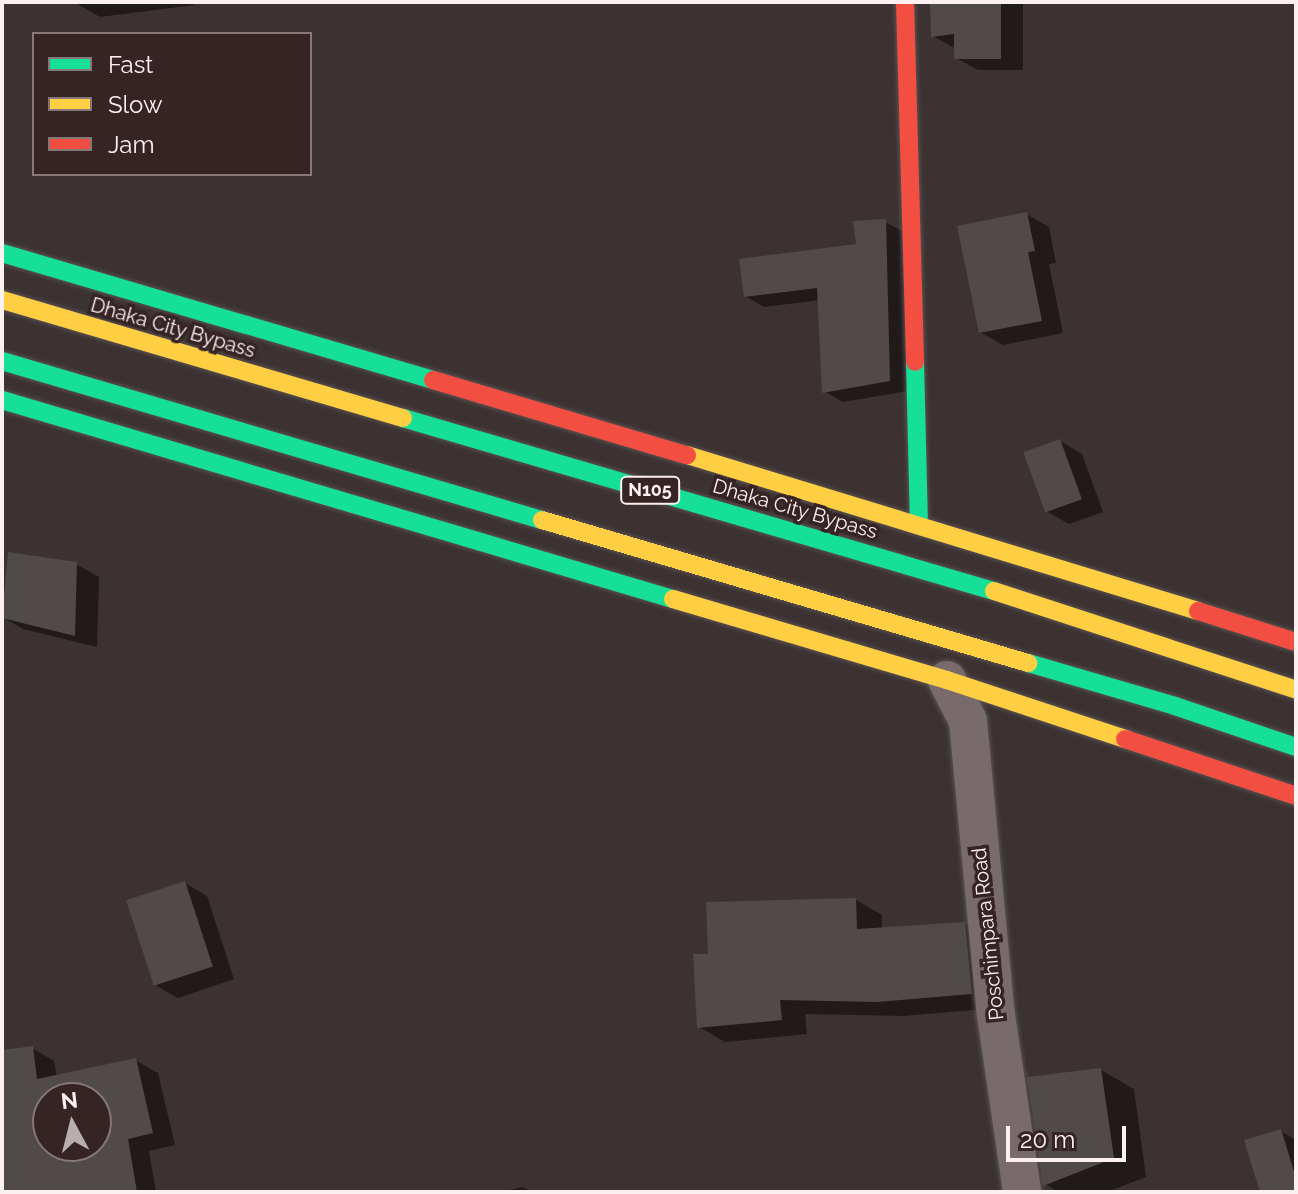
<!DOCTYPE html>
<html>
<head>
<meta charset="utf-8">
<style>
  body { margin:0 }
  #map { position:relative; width:1298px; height:1194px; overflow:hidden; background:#3c3232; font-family:Raleway,sans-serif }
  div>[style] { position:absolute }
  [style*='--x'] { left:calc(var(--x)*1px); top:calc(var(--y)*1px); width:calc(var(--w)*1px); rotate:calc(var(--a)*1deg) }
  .shadow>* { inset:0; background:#0007 }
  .building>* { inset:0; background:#514a4a; transform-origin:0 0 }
  .roads { filter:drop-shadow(0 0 2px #5a5151) drop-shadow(0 0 2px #5a5151) }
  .street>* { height:38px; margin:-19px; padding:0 19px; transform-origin:19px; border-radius:19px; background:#796a6b }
  .fast>* { height:18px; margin:-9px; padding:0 9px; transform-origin:9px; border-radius:9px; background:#16e098 }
  .slow>* { height:18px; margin:-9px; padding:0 9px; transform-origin:9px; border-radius:9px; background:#ffcf43 }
  .jam>* { height:18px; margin:-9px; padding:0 9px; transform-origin:9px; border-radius:9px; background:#f24e42 }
  span { translate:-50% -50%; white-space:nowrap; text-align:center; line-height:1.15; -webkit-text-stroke:7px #362425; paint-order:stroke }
  .shield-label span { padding:2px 6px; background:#362425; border:2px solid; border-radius:6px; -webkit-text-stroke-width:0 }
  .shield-label { font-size:18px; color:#fdf0f0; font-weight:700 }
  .street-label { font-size:20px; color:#fdf0f0 }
  .frame { position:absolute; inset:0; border:4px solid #fdf0f0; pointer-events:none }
  .legend { position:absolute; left:32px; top:32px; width:280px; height:144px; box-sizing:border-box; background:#362425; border:2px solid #867676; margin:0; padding:10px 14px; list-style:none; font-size:24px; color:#fdf0f0 }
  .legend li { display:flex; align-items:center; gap:16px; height:40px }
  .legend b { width:40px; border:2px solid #867676 }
  .north { position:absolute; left:32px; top:1082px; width:80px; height:80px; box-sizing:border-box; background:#362425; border:2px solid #867676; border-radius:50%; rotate:353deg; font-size:22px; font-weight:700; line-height:32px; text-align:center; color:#fdf0f0 }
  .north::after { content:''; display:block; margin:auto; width:28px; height:36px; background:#b9aeae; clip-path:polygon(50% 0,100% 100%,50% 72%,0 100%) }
  .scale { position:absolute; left:1006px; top:1126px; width:120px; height:36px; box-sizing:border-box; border:4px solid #fdf0f0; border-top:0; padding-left:10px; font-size:24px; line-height:28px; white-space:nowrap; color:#fdf0f0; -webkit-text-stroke:6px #362425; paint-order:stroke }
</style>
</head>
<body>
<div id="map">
  <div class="shadow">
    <i style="clip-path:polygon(74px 2px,194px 2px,194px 5px,100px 17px)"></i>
    <i style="clip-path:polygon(932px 2px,1023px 2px,1023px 70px,978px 70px,956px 58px,956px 49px,933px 36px)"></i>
    <i style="clip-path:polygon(1026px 214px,1049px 227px,1056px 263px,1049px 264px,1063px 333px,1003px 345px,980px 332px)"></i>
    <i style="clip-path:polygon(885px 222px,904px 232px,908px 391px,843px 402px,824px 391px,820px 300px,764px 307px,745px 296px,858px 246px)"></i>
    <i style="clip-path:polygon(1060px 441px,1082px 454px,1103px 512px,1069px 524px,1046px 511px)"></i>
    <i style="clip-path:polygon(10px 555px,76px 564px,99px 577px,97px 647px,23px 629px,2px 617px)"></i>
    <i style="clip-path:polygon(185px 883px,207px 896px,234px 979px,178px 998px,155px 985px)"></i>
    <i style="clip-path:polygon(856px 900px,882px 915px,882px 930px,965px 924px,990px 939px,997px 1008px,904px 1016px,805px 1014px,807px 1034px,725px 1042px,699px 1027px,710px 956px)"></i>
    <i style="clip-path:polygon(evenodd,32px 1048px,54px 1061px,57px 1077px,135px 1060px,158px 1073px,175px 1145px,149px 1151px,156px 1192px,2px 1192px,2px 1052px,32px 1048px,48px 1098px,96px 1098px,96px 1146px,48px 1146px,48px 1098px)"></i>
    <i style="clip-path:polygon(1101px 1070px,1134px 1089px,1146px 1177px,1107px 1192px,1058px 1192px,1045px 1184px)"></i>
    <i style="clip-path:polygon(1280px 1131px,1296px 1140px,1296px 1192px,1262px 1192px)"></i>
    <i style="clip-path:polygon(522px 1187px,532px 1192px,502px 1192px)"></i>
  </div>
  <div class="building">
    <i style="clip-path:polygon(930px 2px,1001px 2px,1001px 59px,954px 59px,954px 34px,931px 37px)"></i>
    <i style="clip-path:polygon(1027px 212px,1035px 251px,1028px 252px,1042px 321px,979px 333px,957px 226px)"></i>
    <i style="clip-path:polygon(886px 219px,890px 381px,822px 393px,817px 288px,744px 297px,739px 259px,856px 244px,853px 221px)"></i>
    <i style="left:1060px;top:439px;width:64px;height:39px;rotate:70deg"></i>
    <i style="clip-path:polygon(8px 552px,77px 562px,75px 636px,2px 618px)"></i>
    <i style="left:185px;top:881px;width:90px;height:62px;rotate:72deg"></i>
    <i style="clip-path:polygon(856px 898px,857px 929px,965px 922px,972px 994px,877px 1002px,780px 1000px,782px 1020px,697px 1028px,693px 954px,708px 954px,706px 902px)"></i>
    <i style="clip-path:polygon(evenodd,33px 1046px,37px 1079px,136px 1058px,153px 1133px,128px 1139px,137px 1192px,2px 1192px,2px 1050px,33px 1046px,48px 1098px,96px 1098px,96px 1146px,48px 1146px,48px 1098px)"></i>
    <i style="clip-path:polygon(1101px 1068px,1114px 1158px,1043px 1186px,1027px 1077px)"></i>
    <i style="clip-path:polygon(1281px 1129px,1296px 1178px,1296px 1192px,1260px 1192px,1244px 1140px)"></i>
  </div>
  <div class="roads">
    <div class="street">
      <i style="--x:947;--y:680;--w:46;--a:62.9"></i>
      <i style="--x:968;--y:721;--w:295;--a:84.6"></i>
      <i style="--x:996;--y:1015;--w:179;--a:81.6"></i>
    </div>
    <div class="fast">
      <i style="--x:2;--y:253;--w:449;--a:16.4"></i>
      <i style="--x:2;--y:361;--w:563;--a:16.41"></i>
      <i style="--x:915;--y:362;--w:162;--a:88.6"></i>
      <i style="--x:2;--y:400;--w:700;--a:16.52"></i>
      <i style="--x:403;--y:418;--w:616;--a:16.32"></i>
      <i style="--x:1028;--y:663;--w:153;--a:16.3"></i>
      <i style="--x:1175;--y:706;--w:128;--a:18.7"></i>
    </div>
    <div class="slow">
      <i style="--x:2;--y:300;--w:418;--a:16.4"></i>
      <i style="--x:687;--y:455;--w:534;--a:16.98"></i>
      <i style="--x:542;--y:520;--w:507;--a:16.4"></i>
      <i style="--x:994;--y:591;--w:318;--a:18.1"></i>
      <i style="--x:673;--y:599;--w:286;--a:16.5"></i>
      <i style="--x:947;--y:680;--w:188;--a:18.3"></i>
    </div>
    <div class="jam">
      <i style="--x:905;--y:2;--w:360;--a:88.4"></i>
      <i style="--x:433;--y:380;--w:265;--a:16.5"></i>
      <i style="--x:1198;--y:611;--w:103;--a:17.6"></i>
      <i style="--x:1125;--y:739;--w:180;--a:18.4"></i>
    </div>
  </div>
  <div class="shield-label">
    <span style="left:650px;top:490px">N105</span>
  </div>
  <div class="street-label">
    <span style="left:173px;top:328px;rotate:16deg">Dhaka City Bypass</span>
    <span style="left:795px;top:509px;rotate:16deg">Dhaka City Bypass</span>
    <span style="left:988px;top:934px;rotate:-96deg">Poschimpara Road</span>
  </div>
  <div class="frame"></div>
  <ul class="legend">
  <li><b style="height:10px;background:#16e098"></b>Fast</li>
  <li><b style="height:10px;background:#ffcf43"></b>Slow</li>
  <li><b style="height:10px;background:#f24e42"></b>Jam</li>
  </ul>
  <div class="north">N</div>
  <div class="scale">20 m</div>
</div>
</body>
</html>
